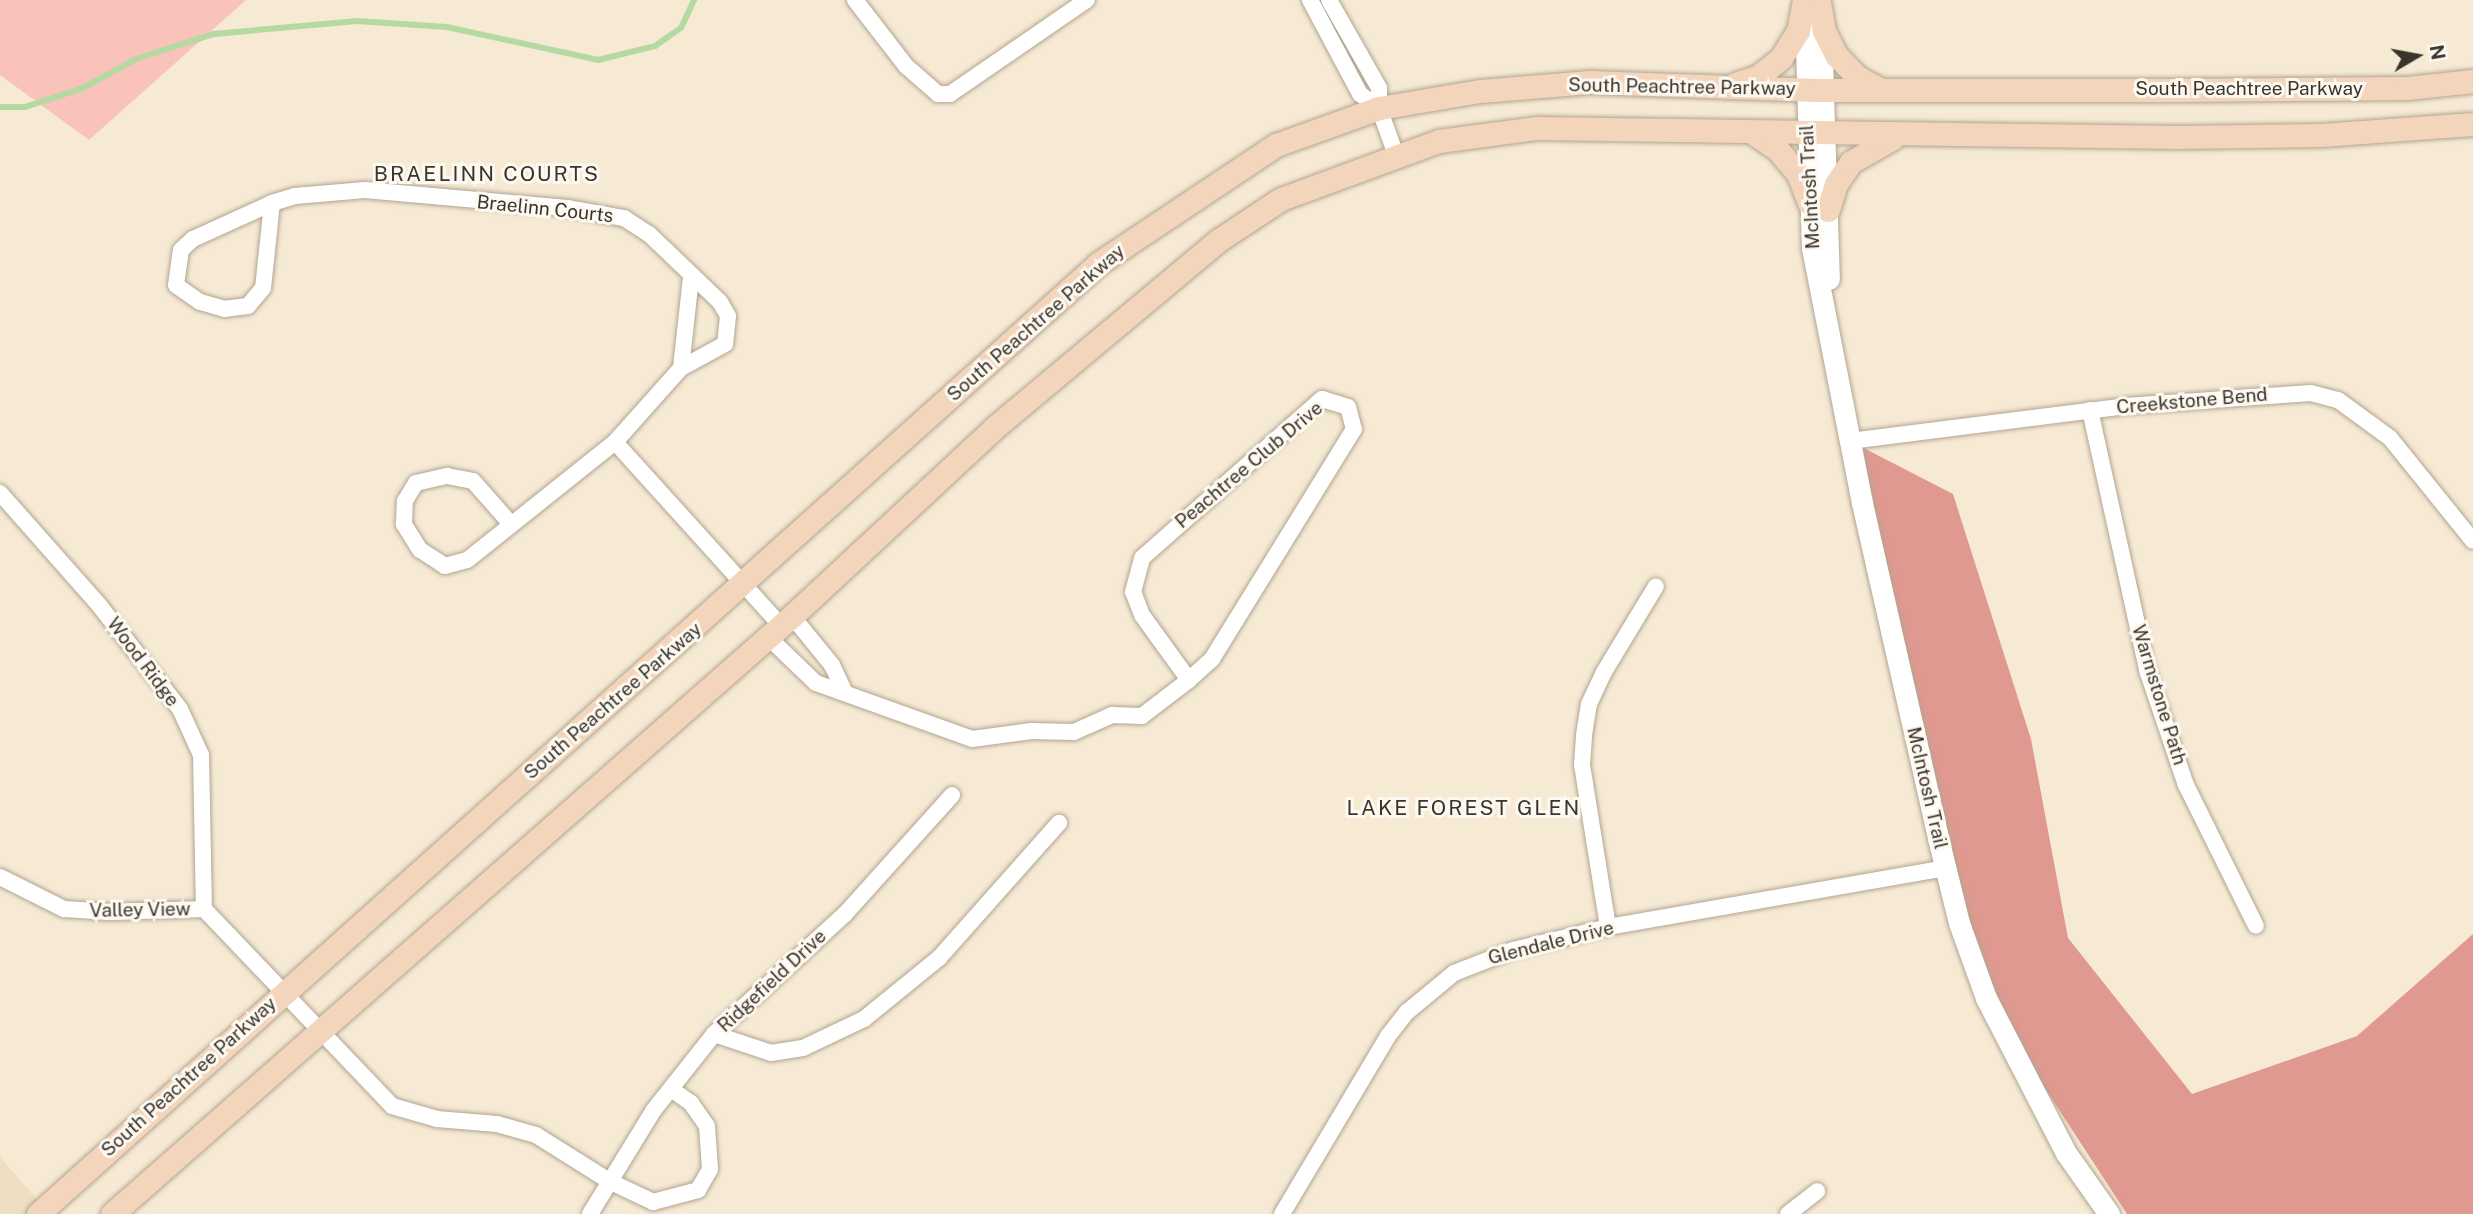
<!DOCTYPE html>
<html>
<head>
<meta charset="utf-8">
<style>
  body { margin:0 }
  #map { position:relative; width:2473px; height:1214px; overflow:hidden; background:#f7ead5; font-family:"Public Sans",sans-serif }
  div>[style] { position:absolute }
  [style*='--x'] { left:calc(var(--x)*1px); top:calc(var(--y)*1px); width:calc(var(--w)*1px); rotate:calc(var(--a)*1deg) }
  .built>* { inset:0; background:#eedec2 }
  .green>* { inset:0; background:#f9c2bb }
  .forest>* { inset:0; background:#e09991 }
  .stream>* { height:6px; margin:-3px; padding:0 3px; transform-origin:3px; border-radius:3px; background:#b5daa1 }
  .roads { filter:drop-shadow(0 0 2px #b1a591) drop-shadow(0 0 2px #b1a591) }
  .minor>* { height:16px; margin:-8px; padding:0 8px; transform-origin:8px; border-radius:8px; background:#fff }
  .tertiary>* { height:21px; margin:-10.5px; padding:0 10.5px; transform-origin:10.5px; border-radius:10.5px; background:#fff }
  .secondary>* { height:23px; margin:-11.5px; padding:0 11.5px; transform-origin:11.5px; border-radius:11.5px; background:#f3d5bc }
  span { translate:-50% -50%; white-space:nowrap; text-align:center; line-height:1.15; -webkit-text-stroke:6px #fef9f0; paint-order:stroke }
  .street-label { font-size:19px; color:#39342c }
  .neighbourhood-label { font-size:21px; color:#39342c; letter-spacing:2px }
  .north { position:absolute; left:2382px; top:21px; width:70px; height:70px; -webkit-text-stroke:5px #fef9f0; paint-order:stroke; rotate:80deg; font-size:19px; font-weight:700; line-height:28px; text-align:center; color:#39342c }
  .north::after { content:''; display:block; margin:auto; width:24px; height:32px; background:#39342c; clip-path:polygon(50% 0,100% 100%,50% 72%,0 100%) }
</style>
</head>
<body>
<div id="map">
  <div class="built">
    <i style="clip-path:polygon(0 1157px,50px 1214px,0 1214px)"></i>
  </div>
  <div class="green">
    <i style="clip-path:polygon(0 0,246px 0,89px 140px,0 75px)"></i>
  </div>
  <div class="forest">
    <i style="clip-path:polygon(1850px 441px,1953px 494px,2031px 739px,2068px 938px,2192px 1094px,2357px 1036px,2473px 934px,2473px 1214px,2127px 1214px,1986px 998px)"></i>
  </div>
  <div class="stream">
    <i style="--x:0;--y:107;--w:25;--a:0"></i>
    <i style="--x:25;--y:107;--w:61;--a:-18.1"></i>
    <i style="--x:83;--y:88;--w:60;--a:-28.7"></i>
    <i style="--x:136;--y:59;--w:82;--a:-17.8"></i>
    <i style="--x:214;--y:34;--w:144;--a:-5.2"></i>
    <i style="--x:357;--y:21;--w:90;--a:3.8"></i>
    <i style="--x:447;--y:27;--w:155;--a:12.3"></i>
    <i style="--x:598;--y:60;--w:59;--a:-13.8"></i>
    <i style="--x:655;--y:46;--w:32;--a:-35"></i>
    <i style="--x:681;--y:28;--w:31;--a:-65"></i>
  </div>
  <div class="roads">
    <div class="minor">
      <i style="--x:855;--y:0;--w:83;--a:52.3"></i>
      <i style="--x:906;--y:66;--w:43;--a:41.2"></i>
      <i style="--x:938;--y:94;--w:12;--a:0"></i>
      <i style="--x:950;--y:94;--w:166;--a:-34.5"></i>
      <i style="--x:1310;--y:0;--w:106;--a:62"></i>
      <i style="--x:1360;--y:94;--w:24;--a:36"></i>
      <i style="--x:1329;--y:0;--w:101;--a:60.4"></i>
      <i style="--x:1379;--y:88;--w:20;--a:90"></i>
      <i style="--x:1379;--y:108;--w:50;--a:70.1"></i>
      <i style="--x:272;--y:203;--w:85;--a:96"></i>
      <i style="--x:263;--y:288;--w:23;--a:130"></i>
      <i style="--x:248;--y:306;--w:23;--a:173"></i>
      <i style="--x:225;--y:309;--w:26;--a:-164"></i>
      <i style="--x:200;--y:302;--w:29;--a:-145"></i>
      <i style="--x:176;--y:285;--w:35;--a:-82"></i>
      <i style="--x:181;--y:250;--w:16;--a:-43"></i>
      <i style="--x:193;--y:239;--w:87;--a:-24.5"></i>
      <i style="--x:272;--y:203;--w:24;--a:-17"></i>
      <i style="--x:295;--y:196;--w:70;--a:-4.9"></i>
      <i style="--x:365;--y:190;--w:203;--a:5.1"></i>
      <i style="--x:567;--y:208;--w:58;--a:10"></i>
      <i style="--x:624;--y:218;--w:30;--a:33"></i>
      <i style="--x:649;--y:234;--w:98;--a:43.8"></i>
      <i style="--x:720;--y:302;--w:16;--a:60"></i>
      <i style="--x:728;--y:316;--w:28;--a:96"></i>
      <i style="--x:725;--y:344;--w:50;--a:151.4"></i>
      <i style="--x:681;--y:368;--w:99;--a:131.7"></i>
      <i style="--x:615;--y:442;--w:189;--a:141.4"></i>
      <i style="--x:467;--y:560;--w:23;--a:165"></i>
      <i style="--x:445;--y:566;--w:30;--a:-147"></i>
      <i style="--x:420;--y:550;--w:31;--a:-122"></i>
      <i style="--x:404;--y:524;--w:23;--a:-88"></i>
      <i style="--x:405;--y:501;--w:21;--a:-59"></i>
      <i style="--x:416;--y:483;--w:32;--a:-13"></i>
      <i style="--x:447;--y:476;--w:26;--a:11"></i>
      <i style="--x:473;--y:481;--w:56;--a:48.6"></i>
      <i style="--x:681;--y:368;--w:92;--a:-83.7"></i>
      <i style="--x:2090;--y:410;--w:269;--a:77.6"></i>
      <i style="--x:2148;--y:673;--w:118;--a:71.3"></i>
      <i style="--x:2186;--y:785;--w:157;--a:63.6"></i>
      <i style="--x:1850;--y:441;--w:278;--a:-7.2"></i>
      <i style="--x:2126;--y:406;--w:185;--a:-4"></i>
      <i style="--x:2311;--y:393;--w:28;--a:15"></i>
      <i style="--x:2338;--y:400;--w:64;--a:36.2"></i>
      <i style="--x:2390;--y:438;--w:132;--a:51.1"></i>
      <i style="--x:615;--y:442;--w:248;--a:47.9"></i>
      <i style="--x:0;--y:493;--w:149;--a:48.5"></i>
      <i style="--x:99;--y:605;--w:132;--a:52.1"></i>
      <i style="--x:180;--y:709;--w:51;--a:65.5"></i>
      <i style="--x:201;--y:755;--w:154;--a:88.9"></i>
      <i style="--x:792;--y:616;--w:63;--a:50.8"></i>
      <i style="--x:832;--y:665;--w:29;--a:65"></i>
      <i style="--x:768;--y:637;--w:66;--a:43.8"></i>
      <i style="--x:816;--y:683;--w:166;--a:19.7"></i>
      <i style="--x:972;--y:739;--w:60;--a:-7.7"></i>
      <i style="--x:1031;--y:731;--w:43;--a:1.3"></i>
      <i style="--x:1074;--y:732;--w:42;--a:-24.1"></i>
      <i style="--x:1112;--y:715;--w:30;--a:2"></i>
      <i style="--x:1142;--y:716;--w:59;--a:-37.5"></i>
      <i style="--x:1189;--y:680;--w:80;--a:-125.9"></i>
      <i style="--x:1142;--y:615;--w:25;--a:-111"></i>
      <i style="--x:1133;--y:592;--w:35;--a:-75"></i>
      <i style="--x:1142;--y:558;--w:240;--a:-41.5"></i>
      <i style="--x:1322;--y:399;--w:27;--a:17"></i>
      <i style="--x:1348;--y:407;--w:23;--a:75"></i>
      <i style="--x:1354;--y:429;--w:270;--a:121.7"></i>
      <i style="--x:1212;--y:659;--w:31;--a:138"></i>
      <i style="--x:0;--y:877;--w:72;--a:26.6"></i>
      <i style="--x:64;--y:909;--w:46;--a:3.7"></i>
      <i style="--x:110;--y:912;--w:94;--a:-1.8"></i>
      <i style="--x:204;--y:909;--w:272;--a:46.3"></i>
      <i style="--x:392;--y:1106;--w:47;--a:16.1"></i>
      <i style="--x:437;--y:1119;--w:60;--a:4.8"></i>
      <i style="--x:497;--y:1124;--w:41;--a:15.8"></i>
      <i style="--x:536;--y:1135;--w:86;--a:32.2"></i>
      <i style="--x:609;--y:1181;--w:49;--a:25.5"></i>
      <i style="--x:653;--y:1202;--w:47;--a:-14.9"></i>
      <i style="--x:698;--y:1190;--w:24;--a:-60"></i>
      <i style="--x:710;--y:1169;--w:43;--a:-94"></i>
      <i style="--x:707;--y:1126;--w:28;--a:-125"></i>
      <i style="--x:691;--y:1103;--w:24;--a:-145"></i>
      <i style="--x:1608;--y:927;--w:164;--a:-99.1"></i>
      <i style="--x:1582;--y:765;--w:30;--a:-86"></i>
      <i style="--x:1584;--y:735;--w:31;--a:-81"></i>
      <i style="--x:1589;--y:704;--w:35;--a:-65"></i>
      <i style="--x:1604;--y:672;--w:100;--a:-58.8"></i>
      <i style="--x:714;--y:1034;--w:60;--a:18.4"></i>
      <i style="--x:771;--y:1053;--w:32;--a:-9"></i>
      <i style="--x:803;--y:1048;--w:68;--a:-25.4"></i>
      <i style="--x:864;--y:1019;--w:97;--a:-39.1"></i>
      <i style="--x:939;--y:958;--w:181;--a:-48.4"></i>
      <i style="--x:590;--y:1214;--w:121;--a:-58.5"></i>
      <i style="--x:653;--y:1111;--w:98;--a:-51.6"></i>
      <i style="--x:714;--y:1034;--w:178;--a:-42.5"></i>
      <i style="--x:845;--y:914;--w:160;--a:-48"></i>
      <i style="--x:1282;--y:1214;--w:207;--a:-59.2"></i>
      <i style="--x:1388;--y:1036;--w:31;--a:-52"></i>
      <i style="--x:1407;--y:1012;--w:61;--a:-39.7"></i>
      <i style="--x:1454;--y:973;--w:63;--a:-21.3"></i>
      <i style="--x:1513;--y:950;--w:98;--a:-13.6"></i>
      <i style="--x:1608;--y:927;--w:343;--a:-9.9"></i>
      <i style="--x:1788;--y:1214;--w:37;--a:-38"></i>
    </div>
    <div class="tertiary">
      <i style="--x:1805;--y:13;--w:235;--a:88.3"></i>
      <i style="--x:1812;--y:248;--w:260;--a:78.9"></i>
      <i style="--x:1862;--y:503;--w:344;--a:77.2"></i>
      <i style="--x:1938;--y:838;--w:88;--a:76.1"></i>
      <i style="--x:1959;--y:923;--w:80;--a:70.2"></i>
      <i style="--x:1986;--y:998;--w:174;--a:62.7"></i>
      <i style="--x:2066;--y:1153;--w:75;--a:54.8"></i>
      <i style="--x:1821;--y:28;--w:251;--a:88.2"></i>
    </div>
    <div class="secondary">
      <i style="--x:1819;--y:2;--w:29;--a:80"></i>
      <i style="--x:1824;--y:31;--w:28;--a:63"></i>
      <i style="--x:1837;--y:56;--w:29;--a:46"></i>
      <i style="--x:1857;--y:77;--w:26;--a:28"></i>
      <i style="--x:1735;--y:84;--w:23;--a:-18"></i>
      <i style="--x:1757;--y:77;--w:31;--a:-38"></i>
      <i style="--x:1781;--y:58;--w:32;--a:-58"></i>
      <i style="--x:1798;--y:31;--w:31;--a:-79"></i>
      <i style="--x:1753;--y:133;--w:30;--a:34"></i>
      <i style="--x:1778;--y:150;--w:31;--a:50"></i>
      <i style="--x:1798;--y:174;--w:31;--a:69"></i>
      <i style="--x:1828;--y:210;--w:27;--a:-73"></i>
      <i style="--x:1836;--y:184;--w:27;--a:-56"></i>
      <i style="--x:1851;--y:162;--w:48;--a:-29.7"></i>
      <i style="--x:38;--y:1214;--w:1425;--a:-41.87"></i>
      <i style="--x:1099;--y:263;--w:213;--a:-33.7"></i>
      <i style="--x:1276;--y:145;--w:109;--a:-19.8"></i>
      <i style="--x:1379;--y:108;--w:102;--a:-9.6"></i>
      <i style="--x:1480;--y:91;--w:110;--a:-4.7"></i>
      <i style="--x:1590;--y:82;--w:228;--a:2"></i>
      <i style="--x:1818;--y:90;--w:351;--a:0"></i>
      <i style="--x:2169;--y:90;--w:238;--a:-0.5"></i>
      <i style="--x:2407;--y:88;--w:66;--a:-6.1"></i>
      <i style="--x:112;--y:1214;--w:906;--a:-41.33"></i>
      <i style="--x:792;--y:616;--w:276;--a:-42.9"></i>
      <i style="--x:994;--y:428;--w:293;--a:-39.9"></i>
      <i style="--x:1219;--y:240;--w:74;--a:-33.5"></i>
      <i style="--x:1281;--y:199;--w:168;--a:-20.2"></i>
      <i style="--x:1439;--y:141;--w:99;--a:-7.6"></i>
      <i style="--x:1537;--y:128;--w:640;--a:0.81"></i>
      <i style="--x:2177;--y:137;--w:145;--a:-0.8"></i>
      <i style="--x:2322;--y:135;--w:151;--a:-4.2"></i>
    </div>
  </div>
  <div class="street-label">
    <span style="left:1682px;top:87px;rotate:1deg">South Peachtree Parkway</span>
    <span style="left:2249px;top:89px">South Peachtree Parkway</span>
    <span style="left:1810px;top:187px;rotate:-93deg">McIntosh Trail</span>
    <span style="left:545px;top:209px;rotate:6deg">Braelinn Courts</span>
    <span style="left:1036px;top:323px;rotate:-41deg">South Peachtree Parkway</span>
    <span style="left:2192px;top:401px;rotate:-5deg">Creekstone Bend</span>
    <span style="left:1249px;top:465px;rotate:-40deg">Peachtree Club Drive</span>
    <span style="left:143px;top:662px;rotate:53deg">Wood Ridge</span>
    <span style="left:2159px;top:695px;rotate:73deg">Warmstone Path</span>
    <span style="left:613px;top:701px;rotate:-41deg">South Peachtree Parkway</span>
    <span style="left:1927px;top:788px;rotate:77deg">McIntosh Trail</span>
    <span style="left:140px;top:910px;rotate:-1deg">Valley View</span>
    <span style="left:1551px;top:943px;rotate:-14deg">Glendale Drive</span>
    <span style="left:772px;top:981px;rotate:-43deg">Ridgefield Drive</span>
    <span style="left:189px;top:1077px;rotate:-42deg">South Peachtree Parkway</span>
  </div>
  <div class="neighbourhood-label">
    <span style="left:487px;top:174px">BRAELINN COURTS</span>
    <span style="left:1464px;top:808px">LAKE FOREST GLEN</span>
  </div>
  <div class="north">N</div>
</div>
</body>
</html>
